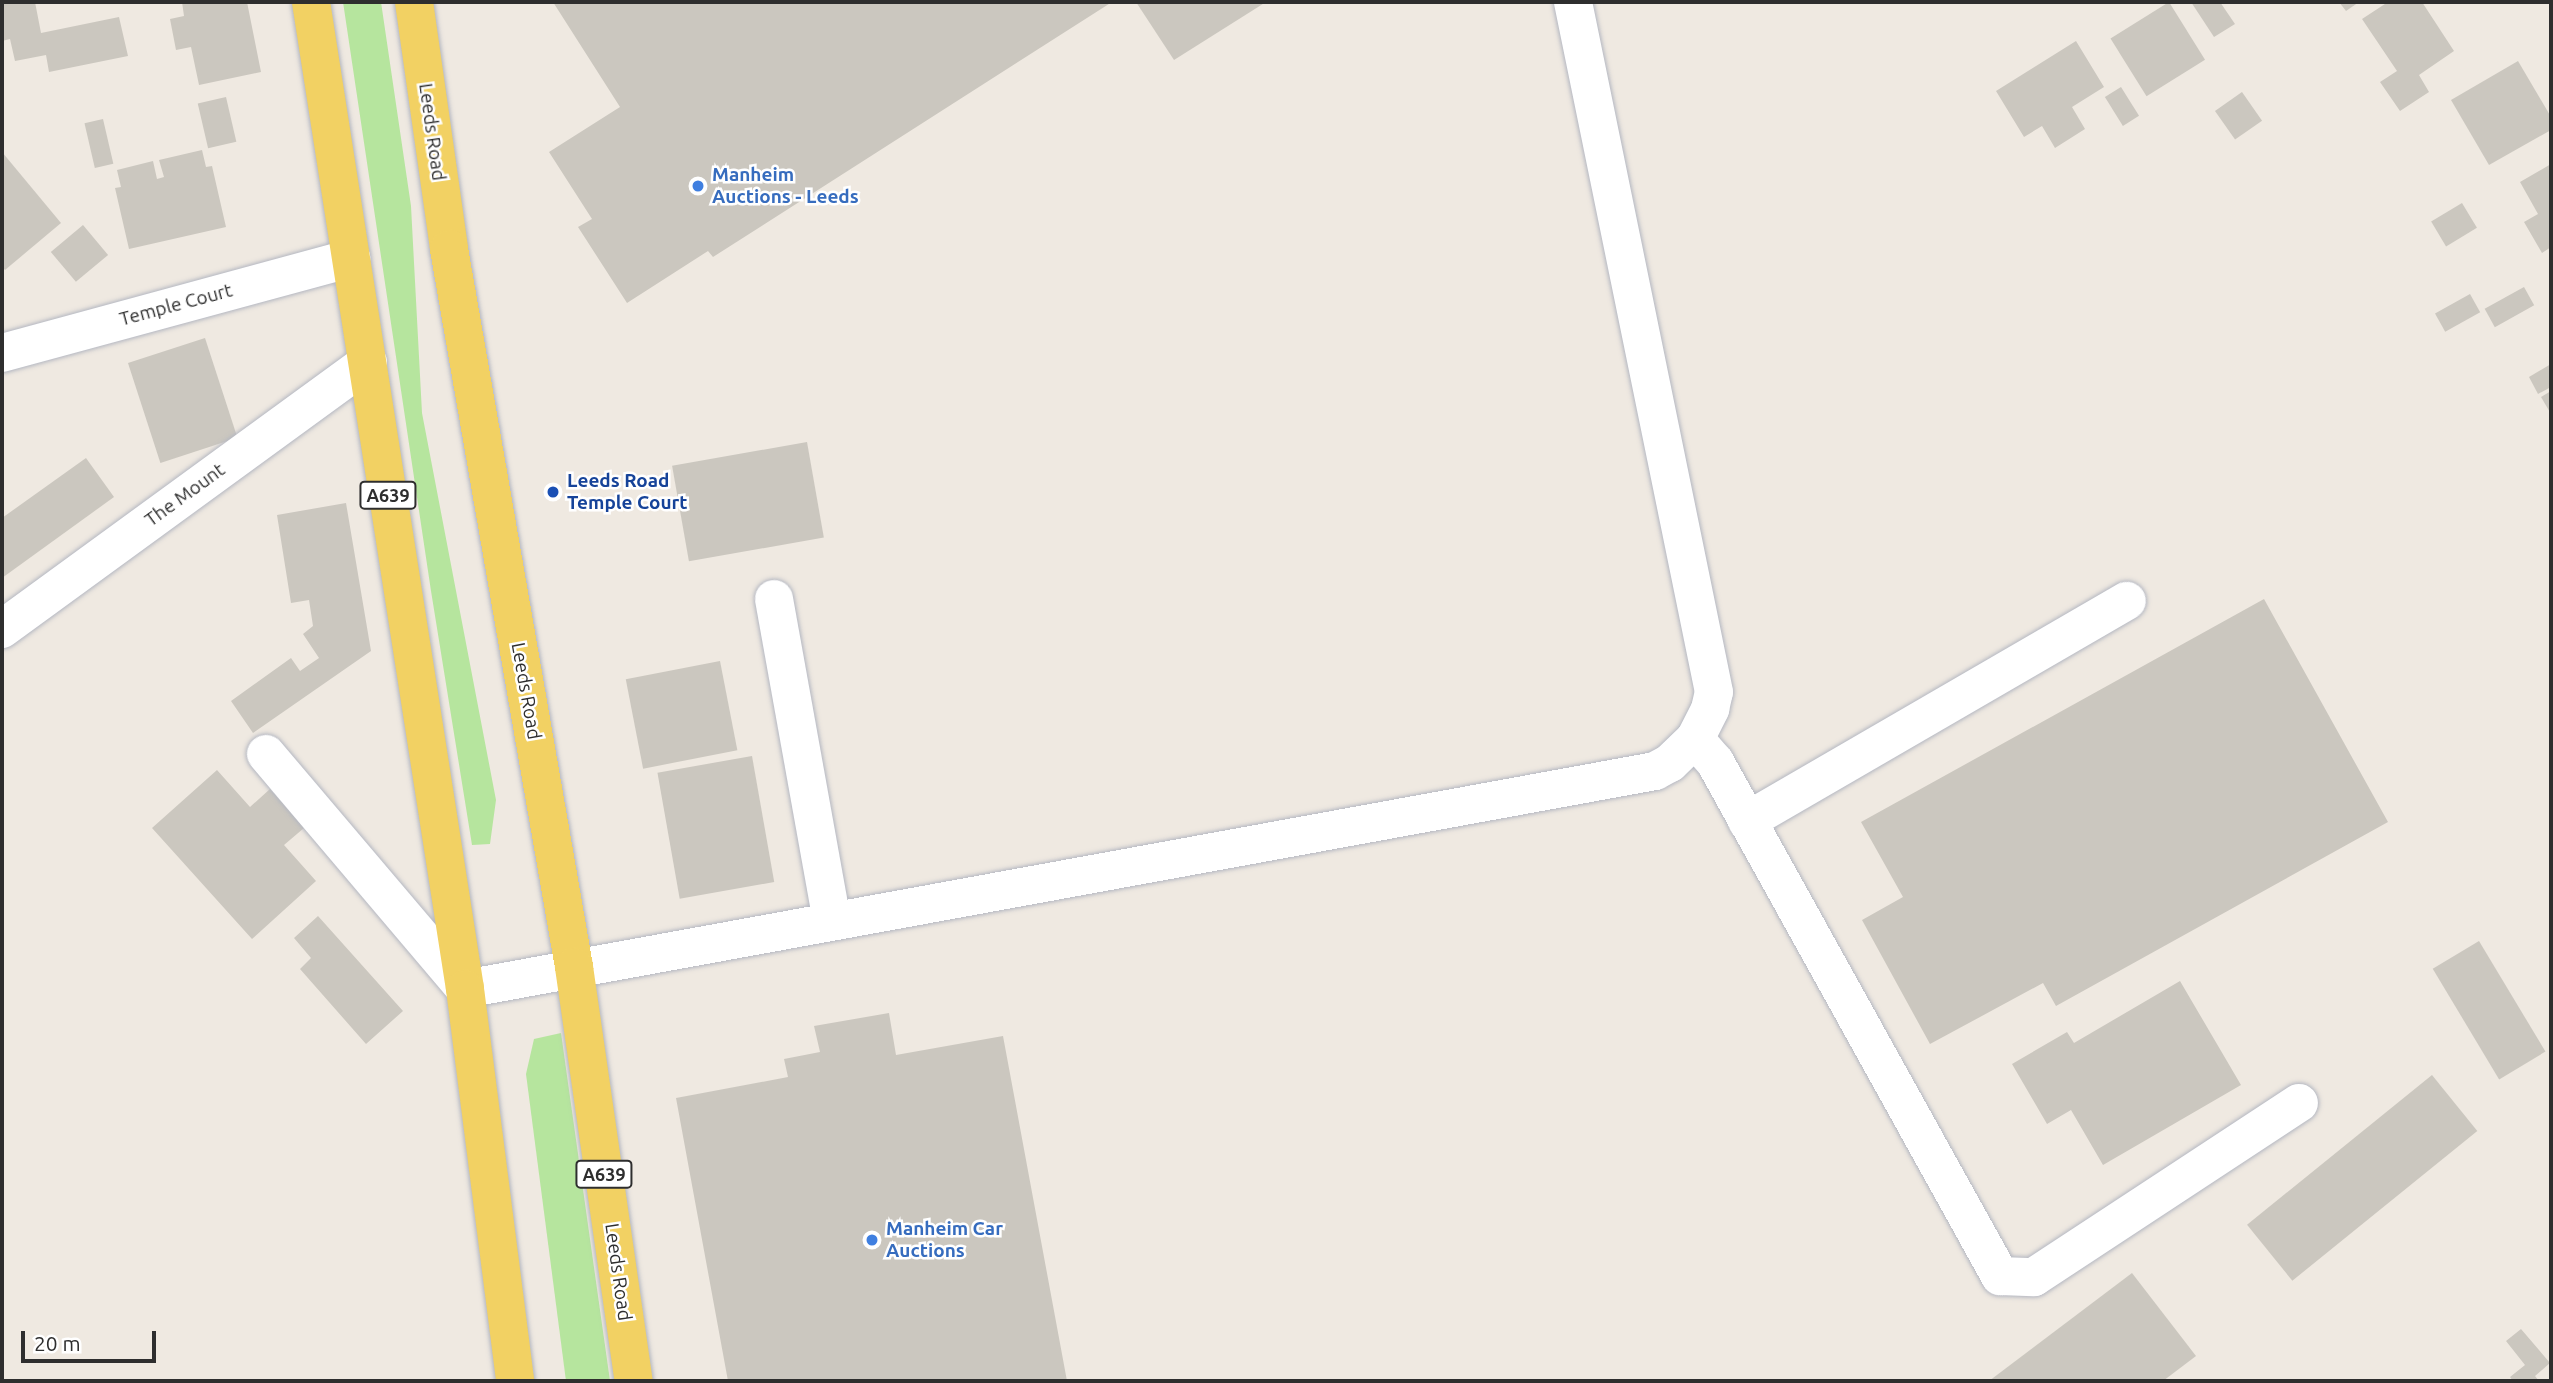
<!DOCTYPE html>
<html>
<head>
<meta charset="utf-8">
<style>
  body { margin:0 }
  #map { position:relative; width:2553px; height:1383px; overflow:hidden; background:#efe9e1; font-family:Ubuntu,sans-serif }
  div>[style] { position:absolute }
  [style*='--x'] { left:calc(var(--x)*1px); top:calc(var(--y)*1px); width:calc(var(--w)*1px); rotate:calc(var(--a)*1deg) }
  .green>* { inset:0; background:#b6e59e }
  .building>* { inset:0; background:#cbc7bf; transform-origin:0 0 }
  .roads { filter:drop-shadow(0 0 2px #b4b7c1) drop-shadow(0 0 2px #b4b7c1) }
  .minor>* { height:38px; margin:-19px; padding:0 19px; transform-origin:19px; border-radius:19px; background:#fff }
  .major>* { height:38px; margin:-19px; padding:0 19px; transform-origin:19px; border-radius:19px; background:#f2d163 }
  .dots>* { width:19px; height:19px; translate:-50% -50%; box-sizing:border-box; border:4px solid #fff; border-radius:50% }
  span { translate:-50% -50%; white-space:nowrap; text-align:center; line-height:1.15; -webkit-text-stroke:5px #fff; paint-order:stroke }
  .shield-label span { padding:2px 5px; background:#fff; border:2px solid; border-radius:5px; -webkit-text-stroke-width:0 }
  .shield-label { font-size:18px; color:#2e2e2e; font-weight:700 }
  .street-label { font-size:19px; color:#2e2e2e }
  .shop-label { font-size:19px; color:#366cbe; font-weight:700 }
  .left { translate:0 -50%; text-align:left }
  .transit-label { font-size:19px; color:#164399; font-weight:700 }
  .frame { position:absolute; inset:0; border:4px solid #2e2e2e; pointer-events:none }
  .scale { position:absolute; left:21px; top:1331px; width:135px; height:32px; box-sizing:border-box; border:4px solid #2e2e2e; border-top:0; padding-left:9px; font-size:21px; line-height:24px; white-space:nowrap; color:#2e2e2e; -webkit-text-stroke:5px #fff; paint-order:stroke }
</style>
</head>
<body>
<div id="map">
  <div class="green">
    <i style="clip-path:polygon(343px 2px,381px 2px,411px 206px,422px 413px,496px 800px,490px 844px,472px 845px,431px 591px)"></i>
    <i style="clip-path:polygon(561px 1033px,610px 1381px,566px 1381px,526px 1074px,534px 1039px)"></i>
  </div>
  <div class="building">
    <i style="clip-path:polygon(2px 2px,35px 2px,41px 33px,119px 17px,128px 56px,49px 72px,46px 55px,15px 61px,10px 39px,2px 41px)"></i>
    <i style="clip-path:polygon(182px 2px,247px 2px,261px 72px,199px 85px,191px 47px,176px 50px,170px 19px,184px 16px)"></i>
    <i style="clip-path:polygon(553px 2px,1112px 2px,713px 257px,708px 251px,627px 303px,578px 227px,592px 219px,549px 152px,620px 107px)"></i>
    <i style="clip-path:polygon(1136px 2px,1266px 2px,1174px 60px)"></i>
    <i style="left:2169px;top:2px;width:68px;height:69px;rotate:58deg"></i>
    <i style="clip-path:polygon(2191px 2px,2220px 2px,2235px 24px,2214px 37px)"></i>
    <i style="clip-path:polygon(2339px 2px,2359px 2px,2346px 11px)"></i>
    <i style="clip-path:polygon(2388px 2px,2422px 2px,2454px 51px,2419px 75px,2429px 92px,2400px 111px,2380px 82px,2397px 71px,2362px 19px)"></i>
    <i style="clip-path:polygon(2076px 41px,2104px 87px,2072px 107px,2085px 129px,2055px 148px,2042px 126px,2024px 137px,1996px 91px)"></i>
    <i style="clip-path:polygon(2518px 61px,2551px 117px,2551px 130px,2489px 165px,2451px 100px)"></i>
    <i style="left:2121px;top:87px;width:34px;height:19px;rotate:58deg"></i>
    <i style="left:2242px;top:92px;width:35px;height:33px;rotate:55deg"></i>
    <i style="left:226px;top:97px;width:46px;height:29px;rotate:77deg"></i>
    <i style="left:103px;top:119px;width:46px;height:19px;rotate:77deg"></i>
    <i style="clip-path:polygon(202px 150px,206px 167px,212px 166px,226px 227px,129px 249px,115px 188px,121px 187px,117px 170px,153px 161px,157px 179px,164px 177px,159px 160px)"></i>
    <i style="clip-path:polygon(2px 152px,61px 223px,5px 270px,2px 267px)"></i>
    <i style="clip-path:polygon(2551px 164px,2551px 247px,2542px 253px,2524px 222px,2538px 214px,2520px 182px)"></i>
    <i style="left:2462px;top:203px;width:29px;height:36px;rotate:59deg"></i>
    <i style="left:83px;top:225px;width:39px;height:42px;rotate:50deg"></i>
    <i style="left:2524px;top:287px;width:21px;height:45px;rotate:61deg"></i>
    <i style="left:2470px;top:294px;width:21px;height:40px;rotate:61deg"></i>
    <i style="left:205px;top:338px;width:105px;height:81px;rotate:72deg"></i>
    <i style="clip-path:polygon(2551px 364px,2551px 387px,2538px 394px,2529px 377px)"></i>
    <i style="clip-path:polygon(2551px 391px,2551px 414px,2541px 397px)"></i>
    <i style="left:807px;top:442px;width:97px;height:137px;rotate:80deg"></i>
    <i style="clip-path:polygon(86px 458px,114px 497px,2px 578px,2px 518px)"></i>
    <i style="clip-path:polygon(346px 503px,371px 651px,253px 733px,231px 701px,291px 658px,300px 671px,319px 658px,303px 634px,313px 626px,309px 600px,291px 603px,277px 515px)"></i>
    <i style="clip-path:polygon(2264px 599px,2388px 822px,2056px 1006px,2043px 983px,1930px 1044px,1862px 920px,1903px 897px,1861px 822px)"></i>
    <i style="left:720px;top:661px;width:91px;height:96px;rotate:79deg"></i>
    <i style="left:752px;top:756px;width:128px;height:96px;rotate:80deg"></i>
    <i style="clip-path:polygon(217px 770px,250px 807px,270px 789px,304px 828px,284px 845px,316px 881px,252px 939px,152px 828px)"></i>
    <i style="clip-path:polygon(318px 916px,403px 1011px,366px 1044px,300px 969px,311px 958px,294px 938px)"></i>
    <i style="left:2479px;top:941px;width:129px;height:54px;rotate:59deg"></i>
    <i style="clip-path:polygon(2180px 981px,2241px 1085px,2103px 1165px,2071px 1110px,2047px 1124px,2012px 1064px,2067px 1032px,2074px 1043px)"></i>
    <i style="clip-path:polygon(889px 1013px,896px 1055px,1003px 1036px,1067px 1381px,728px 1381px,676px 1098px,788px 1077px,784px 1059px,820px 1052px,814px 1026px)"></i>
    <i style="left:2432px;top:1075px;width:72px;height:238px;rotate:51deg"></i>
    <i style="clip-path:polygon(2132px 1273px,2196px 1356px,2163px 1381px,1989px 1381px)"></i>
    <i style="clip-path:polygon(2521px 1329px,2550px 1363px,2535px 1376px,2539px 1381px,2513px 1381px,2510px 1377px,2525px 1365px,2506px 1341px)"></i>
  </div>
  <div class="roads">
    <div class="minor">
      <i style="--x:2;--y:353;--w:362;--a:-15.2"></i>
      <i style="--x:774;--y:599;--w:326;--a:79.8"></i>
      <i style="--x:2;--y:629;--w:453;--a:-36.1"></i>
      <i style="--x:1695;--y:739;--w:30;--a:49"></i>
      <i style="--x:1715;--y:762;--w:588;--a:60.99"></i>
      <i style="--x:2000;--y:1276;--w:34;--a:2"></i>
      <i style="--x:2034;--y:1277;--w:317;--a:-33.3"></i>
      <i style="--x:266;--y:754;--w:308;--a:49.7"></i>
      <i style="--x:465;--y:989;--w:1210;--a:-10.38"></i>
      <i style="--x:1655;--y:771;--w:17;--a:-28"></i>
      <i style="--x:1670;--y:763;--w:35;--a:-44"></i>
      <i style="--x:1695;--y:739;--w:34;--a:-63"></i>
      <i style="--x:1710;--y:709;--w:17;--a:-77"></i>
      <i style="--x:1714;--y:692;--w:704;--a:-101.55"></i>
      <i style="--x:1747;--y:821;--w:439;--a:-30.1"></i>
    </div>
    <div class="major">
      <i style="--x:311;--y:2;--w:999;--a:81.13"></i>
      <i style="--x:465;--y:989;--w:395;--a:82.7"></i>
      <i style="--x:414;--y:2;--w:249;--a:81.9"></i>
      <i style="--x:449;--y:249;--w:729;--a:80.12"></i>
      <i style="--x:574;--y:967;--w:418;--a:81.8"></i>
    </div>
  </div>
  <div class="dots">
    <i style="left:698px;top:186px;background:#3f7fe0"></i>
    <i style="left:553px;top:492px;background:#1a4fb4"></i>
    <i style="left:872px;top:1240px;background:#3f7fe0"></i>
  </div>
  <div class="shield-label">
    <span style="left:388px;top:495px">A639</span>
    <span style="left:604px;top:1174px">A639</span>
  </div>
  <div class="street-label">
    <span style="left:432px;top:132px;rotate:82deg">Leeds Road</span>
    <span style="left:176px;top:305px;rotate:-15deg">Temple Court</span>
    <span style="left:185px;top:495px;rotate:-36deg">The Mount</span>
    <span style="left:526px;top:691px;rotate:80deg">Leeds Road</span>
    <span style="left:618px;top:1272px;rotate:82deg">Leeds Road</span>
  </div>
  <div class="shop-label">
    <span class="left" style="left:712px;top:186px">Manheim<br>Auctions - Leeds</span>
    <span class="left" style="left:886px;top:1240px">Manheim Car<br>Auctions</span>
  </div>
  <div class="transit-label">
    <span class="left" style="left:567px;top:492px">Leeds Road<br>Temple Court</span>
  </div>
  <div class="frame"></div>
  <div class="scale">20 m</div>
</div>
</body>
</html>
